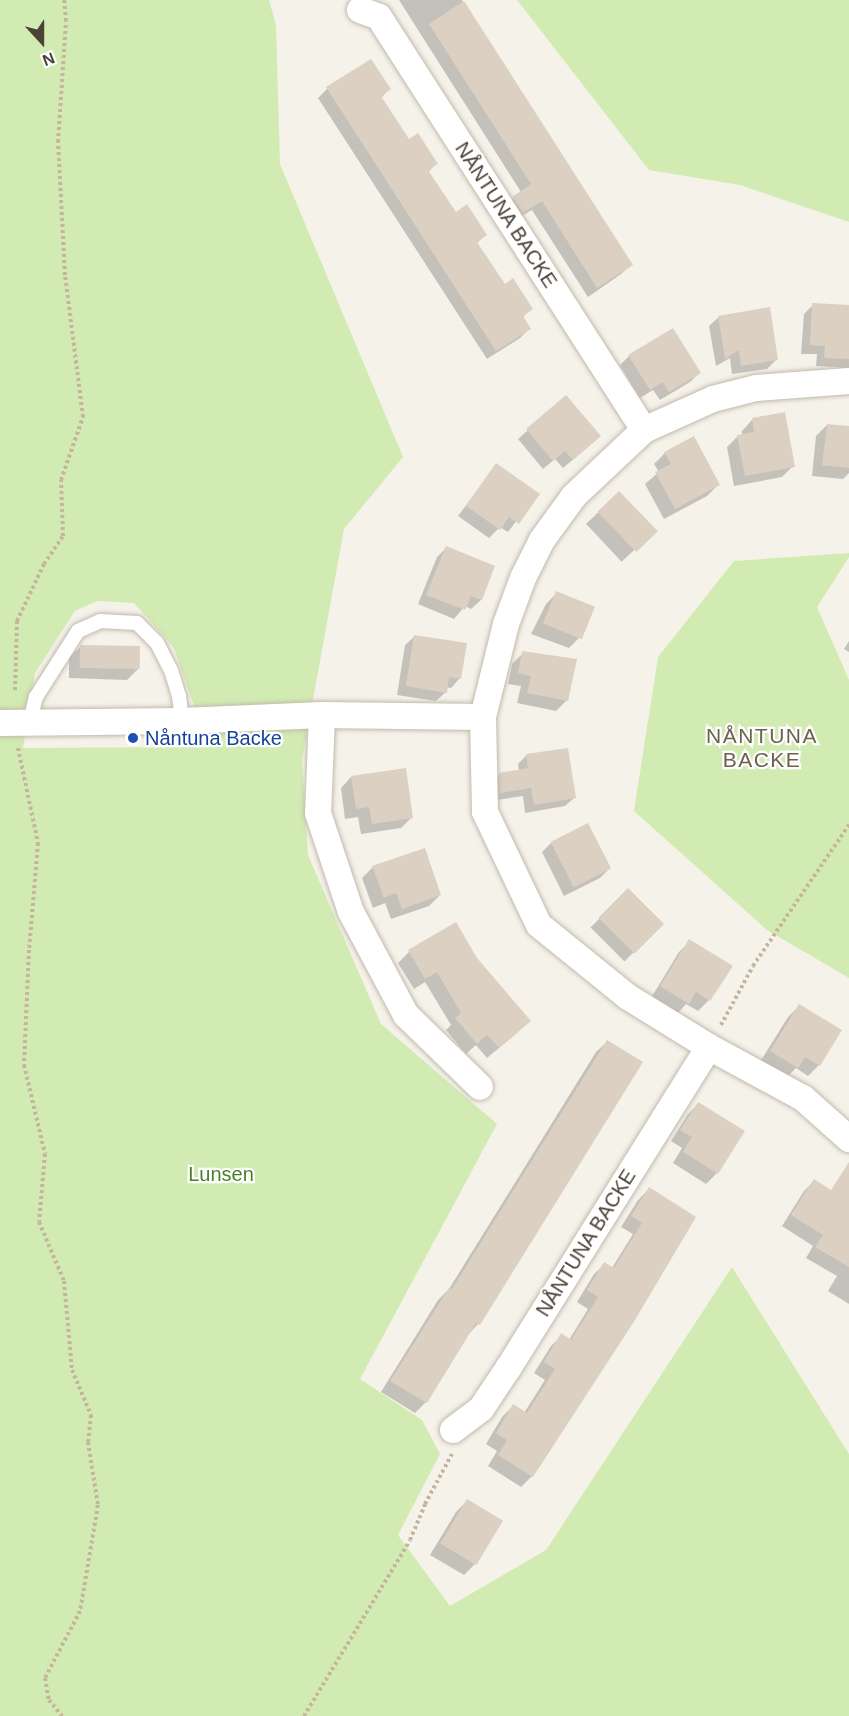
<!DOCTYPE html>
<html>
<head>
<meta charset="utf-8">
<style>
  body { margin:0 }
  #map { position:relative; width:849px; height:1716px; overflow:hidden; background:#f5f2ea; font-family:Helvetica,sans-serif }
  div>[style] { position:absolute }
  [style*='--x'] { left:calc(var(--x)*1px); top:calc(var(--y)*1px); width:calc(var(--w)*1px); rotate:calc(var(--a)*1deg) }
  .green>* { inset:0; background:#d2ebb2 }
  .shadow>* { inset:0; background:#0003; transform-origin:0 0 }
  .building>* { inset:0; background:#dbd0c2; transform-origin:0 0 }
  .path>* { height:4px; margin-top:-2px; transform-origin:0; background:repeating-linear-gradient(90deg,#c4b59c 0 3px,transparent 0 6px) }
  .roads { filter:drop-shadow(0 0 2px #c2baac) drop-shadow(0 0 2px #c2baac) }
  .service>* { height:14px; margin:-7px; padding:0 7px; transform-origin:7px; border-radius:7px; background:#fff }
  .minor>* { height:26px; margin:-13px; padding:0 13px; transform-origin:13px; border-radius:13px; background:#fff }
  .dots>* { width:16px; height:16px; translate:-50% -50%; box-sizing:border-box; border:3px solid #fff; border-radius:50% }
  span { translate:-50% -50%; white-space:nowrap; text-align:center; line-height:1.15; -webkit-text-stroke:4.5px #fff; paint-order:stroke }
  .street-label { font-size:20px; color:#4a4237 }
  .transit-label { font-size:20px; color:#164399 }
  .left { translate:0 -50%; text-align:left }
  .park-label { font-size:20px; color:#4a7f27 }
  .neighbourhood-label { font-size:21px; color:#6d604e; letter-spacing:1.5px }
  .north { position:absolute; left:12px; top:12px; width:60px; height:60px; -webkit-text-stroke:4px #fff; paint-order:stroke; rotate:159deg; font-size:16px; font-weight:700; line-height:24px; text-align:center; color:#4a4237 }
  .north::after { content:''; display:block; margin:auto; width:21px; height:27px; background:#4a4237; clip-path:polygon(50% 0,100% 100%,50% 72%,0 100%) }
</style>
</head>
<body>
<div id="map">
  <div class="green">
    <i style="clip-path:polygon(evenodd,0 0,269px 0,276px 25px,280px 164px,403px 457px,344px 529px,302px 760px,308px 855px,381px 1024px,497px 1124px,360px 1379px,422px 1420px,440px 1454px,398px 1535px,450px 1606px,546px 1550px,732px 1267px,849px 1454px,849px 1716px,0 1716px,0 0,97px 601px,134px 603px,174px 648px,208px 747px,23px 748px,35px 673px,75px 611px,97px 601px)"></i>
    <i style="clip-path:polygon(517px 0,849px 0,849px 222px,740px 185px,649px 170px)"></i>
    <i style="clip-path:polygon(849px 553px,849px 557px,817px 607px,849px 680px,849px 978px,767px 930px,634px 811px,658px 657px,734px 561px)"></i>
  </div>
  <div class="shadow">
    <i style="clip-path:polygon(399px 0,462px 0,631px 265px,621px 274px,588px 297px,532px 210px,513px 221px,504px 207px,521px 192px)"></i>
    <i style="clip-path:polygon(327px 89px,389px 89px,381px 98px,408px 141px,436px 164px,428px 172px,455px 214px,485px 235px,476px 244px,504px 286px,531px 309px,522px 318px,529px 329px,520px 338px,487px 359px,318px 98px)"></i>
    <i style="clip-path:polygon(813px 305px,849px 307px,849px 368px,816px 366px,817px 354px,801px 354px,804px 314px)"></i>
    <i style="clip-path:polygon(719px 317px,776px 360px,767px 369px,732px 374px,730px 358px,716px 366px,709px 326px)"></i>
    <i style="clip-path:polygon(629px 356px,699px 373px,690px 382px,660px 400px,653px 390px,640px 398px,620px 365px)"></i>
    <i style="clip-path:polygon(566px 397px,590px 445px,563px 468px,555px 459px,543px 469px,518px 439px)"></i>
    <i style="clip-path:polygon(752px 420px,793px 466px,782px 477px,734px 486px,727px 447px,738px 436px,742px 435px,742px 431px)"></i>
    <i style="clip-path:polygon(827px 425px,849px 428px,849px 473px,843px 479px,812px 476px,816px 436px)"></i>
    <i style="clip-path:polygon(665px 453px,718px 485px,707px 496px,664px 519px,645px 484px,659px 472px,654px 464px)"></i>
    <i style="clip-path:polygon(496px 465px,537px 494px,508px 532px,500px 527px,489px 538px,458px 516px)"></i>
    <i style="left:619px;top:493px;width:52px;height:45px;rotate:47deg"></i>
    <i style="clip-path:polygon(446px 548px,494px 567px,481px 600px,471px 609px,465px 606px,454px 619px,418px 604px,437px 557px)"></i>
    <i style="clip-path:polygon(557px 593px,580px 637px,569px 648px,531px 634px,546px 604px)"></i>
    <i style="clip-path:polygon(415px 636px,460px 678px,451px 688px,446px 687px,446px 692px,436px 701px,397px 695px,405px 645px)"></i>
    <i style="clip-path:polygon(849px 641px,849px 652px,844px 649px)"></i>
    <i style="clip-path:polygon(80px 647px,138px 669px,127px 680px,69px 678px,69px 658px)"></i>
    <i style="clip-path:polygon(523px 653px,567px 700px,556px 711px,517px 703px,521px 686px,508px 684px,512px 664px)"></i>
    <i style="clip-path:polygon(527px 755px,574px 798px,565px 806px,525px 813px,523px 796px,491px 801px,491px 783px,500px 774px,519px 771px,518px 764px)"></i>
    <i style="clip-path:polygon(351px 777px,412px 817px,401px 828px,361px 834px,358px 817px,345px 819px,341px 788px)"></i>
    <i style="clip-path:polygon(551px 843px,609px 869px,600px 878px,564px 896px,542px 852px)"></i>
    <i style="clip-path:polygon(373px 867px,440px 895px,429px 906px,391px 919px,385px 903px,373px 908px,362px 878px)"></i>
    <i style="left:628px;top:890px;width:48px;height:53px;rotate:45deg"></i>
    <i style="clip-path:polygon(690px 941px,709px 1000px,698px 1011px,686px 1004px,677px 1014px,651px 998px,679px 952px)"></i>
    <i style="clip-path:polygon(409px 952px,476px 959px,518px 1032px,487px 1058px,476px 1045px,466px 1054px,446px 1030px,451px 1025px,425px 982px,414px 989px,398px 963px)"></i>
    <i style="clip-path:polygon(799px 1006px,819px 1065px,808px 1076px,796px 1068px,786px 1078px,760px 1062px,788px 1017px)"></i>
    <i style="clip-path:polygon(607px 1042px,641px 1063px,478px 1324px,468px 1335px,426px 1402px,415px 1413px,381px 1392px,438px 1300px,449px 1289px,596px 1052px)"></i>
    <i style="clip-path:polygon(698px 1104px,717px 1173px,706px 1184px,673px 1163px,682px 1148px,671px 1141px,688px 1114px)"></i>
    <i style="clip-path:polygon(814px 1181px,849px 1203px,849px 1304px,828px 1291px,837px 1276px,806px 1258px,813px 1246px,782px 1226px,804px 1191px)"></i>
    <i style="clip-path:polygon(649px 1189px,694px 1217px,532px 1476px,521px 1487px,488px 1466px,497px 1451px,486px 1444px,502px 1417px,513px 1406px,524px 1413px,545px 1380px,534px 1373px,551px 1346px,562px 1335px,569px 1340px,588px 1309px,577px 1302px,594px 1274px,605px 1264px,612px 1268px,633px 1234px,621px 1227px,638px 1200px)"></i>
    <i style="clip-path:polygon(467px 1501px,475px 1564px,464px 1575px,430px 1555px,456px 1512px)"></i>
  </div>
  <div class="building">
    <i style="clip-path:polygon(464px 1px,633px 265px,597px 288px,542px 201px,523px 213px,512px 197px,531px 184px,429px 24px)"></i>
    <i style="clip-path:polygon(371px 59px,391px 89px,381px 96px,409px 139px,418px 133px,438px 164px,428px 170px,456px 212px,467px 204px,487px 235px,477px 242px,505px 284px,513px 278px,533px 309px,523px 316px,531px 329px,496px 351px,326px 87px)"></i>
    <i style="clip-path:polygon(812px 303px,849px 305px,849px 359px,824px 358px,825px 346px,810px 345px)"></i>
    <i style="clip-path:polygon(770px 307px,778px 360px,741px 366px,739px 350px,725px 359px,718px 316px)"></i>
    <i style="clip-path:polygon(673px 328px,701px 373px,669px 392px,663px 382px,650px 390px,628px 355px)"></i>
    <i style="clip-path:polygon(566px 395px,601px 436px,573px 460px,565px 451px,553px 461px,526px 429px)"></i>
    <i style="clip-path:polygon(785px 412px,795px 467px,745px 476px,737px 435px,754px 432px,752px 418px)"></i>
    <i style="clip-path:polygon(827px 424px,849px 426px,849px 468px,822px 465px)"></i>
    <i style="clip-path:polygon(694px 436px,720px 485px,675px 509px,655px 472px,671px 464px,664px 452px)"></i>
    <i style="clip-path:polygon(496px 463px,540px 494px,519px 524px,509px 517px,500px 530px,466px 506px)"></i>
    <i style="left:619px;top:491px;width:56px;height:30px;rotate:46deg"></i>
    <i style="clip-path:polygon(446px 546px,495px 566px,482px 600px,471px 596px,465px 610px,426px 595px)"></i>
    <i style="left:556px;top:591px;width:42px;height:35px;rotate:22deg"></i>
    <i style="clip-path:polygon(414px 635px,467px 643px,461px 679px,449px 677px,447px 693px,406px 686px)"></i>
    <i style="left:80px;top:645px;width:60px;height:23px;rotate:1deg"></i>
    <i style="clip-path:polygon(522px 651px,577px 659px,568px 701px,527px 693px,531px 676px,518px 673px)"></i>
    <i style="clip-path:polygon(568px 748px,576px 798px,534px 805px,531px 788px,500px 793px,499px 773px,528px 768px,526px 754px)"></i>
    <i style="clip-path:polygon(406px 768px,413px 818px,372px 824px,369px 807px,356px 809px,351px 776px)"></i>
    <i style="left:588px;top:823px;width:51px;height:42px;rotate:63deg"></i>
    <i style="clip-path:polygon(425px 848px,441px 895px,402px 909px,396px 893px,384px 898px,372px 866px)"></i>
    <i style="left:628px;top:888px;width:51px;height:42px;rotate:45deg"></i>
    <i style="clip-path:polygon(456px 922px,477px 958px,531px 1021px,499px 1048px,487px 1035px,477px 1044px,455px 1018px,461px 1013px,437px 972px,425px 979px,408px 950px)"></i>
    <i style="clip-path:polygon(689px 939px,733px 966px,710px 1001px,696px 992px,689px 1004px,660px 986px)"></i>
    <i style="clip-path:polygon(799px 1004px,842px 1030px,820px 1066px,805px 1057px,798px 1068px,770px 1051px)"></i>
    <i style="clip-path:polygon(607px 1040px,643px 1062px,480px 1325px,476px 1323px,427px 1403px,390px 1381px,449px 1288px,452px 1289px)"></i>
    <i style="clip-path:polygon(698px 1102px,745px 1131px,718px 1174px,683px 1152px,692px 1137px,680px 1130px)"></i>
    <i style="clip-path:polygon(849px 1162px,849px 1267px,815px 1247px,823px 1235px,791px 1215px,814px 1179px,831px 1190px)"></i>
    <i style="clip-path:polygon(649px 1187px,696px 1217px,635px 1320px,533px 1477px,498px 1455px,507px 1440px,496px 1433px,513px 1404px,527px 1413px,555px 1369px,544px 1362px,561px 1333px,571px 1340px,598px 1297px,587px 1290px,604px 1262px,614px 1268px,642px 1223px,631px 1216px)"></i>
    <i style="left:467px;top:1499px;width:42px;height:52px;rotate:31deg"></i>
  </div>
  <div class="path">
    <i style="--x:15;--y:690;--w:69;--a:-88.3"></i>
    <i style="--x:17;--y:621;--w:63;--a:-64.7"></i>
    <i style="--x:44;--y:564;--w:34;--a:-56"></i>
    <i style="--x:63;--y:536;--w:56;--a:-92"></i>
    <i style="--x:61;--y:480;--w:67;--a:-70.8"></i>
    <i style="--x:83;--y:417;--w:143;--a:-97.2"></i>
    <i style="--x:65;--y:275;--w:133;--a:-93"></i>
    <i style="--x:58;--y:142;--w:121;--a:-86.2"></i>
    <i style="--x:66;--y:21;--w:21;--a:-95"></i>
    <i style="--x:18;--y:748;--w:97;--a:78.1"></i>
    <i style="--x:38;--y:843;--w:107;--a:94.8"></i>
    <i style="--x:29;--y:950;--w:115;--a:92.5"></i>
    <i style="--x:24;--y:1065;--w:91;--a:76.7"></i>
    <i style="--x:45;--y:1154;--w:68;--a:95"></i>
    <i style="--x:39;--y:1222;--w:64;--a:67"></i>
    <i style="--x:64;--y:1281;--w:89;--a:84.9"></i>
    <i style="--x:72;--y:1370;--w:49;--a:67.1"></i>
    <i style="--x:91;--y:1415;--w:27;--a:96"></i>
    <i style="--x:88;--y:1442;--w:64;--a:81"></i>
    <i style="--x:98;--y:1505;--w:108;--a:99.6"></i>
    <i style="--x:80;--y:1611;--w:76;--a:117.6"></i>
    <i style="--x:45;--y:1678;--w:22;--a:80"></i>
    <i style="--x:49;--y:1700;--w:21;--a:51"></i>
    <i style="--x:721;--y:1025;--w:67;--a:-61.5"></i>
    <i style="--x:753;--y:966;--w:171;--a:-55.8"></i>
    <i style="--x:304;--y:1716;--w:205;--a:-58.9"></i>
    <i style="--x:410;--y:1540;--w:39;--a:-67"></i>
    <i style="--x:425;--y:1504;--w:57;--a:-61.6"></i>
  </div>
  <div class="roads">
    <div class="service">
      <i style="--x:30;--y:722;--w:26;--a:-77"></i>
      <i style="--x:36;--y:697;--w:78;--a:-57.5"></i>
      <i style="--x:78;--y:631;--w:24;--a:-24"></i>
      <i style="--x:100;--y:621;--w:37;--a:3"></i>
      <i style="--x:137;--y:623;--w:28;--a:45"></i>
      <i style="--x:157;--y:643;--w:30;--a:63"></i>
      <i style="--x:171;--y:670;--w:27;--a:73"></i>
      <i style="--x:179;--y:696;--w:25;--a:83"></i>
    </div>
    <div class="minor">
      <i style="--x:360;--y:10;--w:20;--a:20"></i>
      <i style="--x:379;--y:17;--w:491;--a:57.3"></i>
      <i style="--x:849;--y:381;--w:93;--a:175.7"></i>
      <i style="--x:756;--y:388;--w:44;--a:165.7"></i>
      <i style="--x:713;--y:399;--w:76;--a:155.8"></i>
      <i style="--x:644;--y:430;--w:96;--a:136.7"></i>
      <i style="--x:574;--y:496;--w:54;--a:126"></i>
      <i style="--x:542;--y:540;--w:42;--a:116.6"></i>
      <i style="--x:523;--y:578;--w:49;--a:110.3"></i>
      <i style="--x:506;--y:624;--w:96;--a:103.9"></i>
      <i style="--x:483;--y:717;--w:95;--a:88.8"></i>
      <i style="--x:485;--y:812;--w:125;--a:64.5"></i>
      <i style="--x:539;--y:925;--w:114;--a:39"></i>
      <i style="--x:628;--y:997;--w:95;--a:31.7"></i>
      <i style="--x:709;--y:1047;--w:107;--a:28.5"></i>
      <i style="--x:803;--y:1098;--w:62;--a:41.7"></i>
      <i style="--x:322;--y:715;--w:98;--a:92.3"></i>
      <i style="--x:318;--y:813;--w:104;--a:71.6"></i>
      <i style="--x:351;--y:912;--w:117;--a:61.9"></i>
      <i style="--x:406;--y:1015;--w:103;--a:44.2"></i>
      <i style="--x:0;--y:723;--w:182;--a:-0.6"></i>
      <i style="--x:182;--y:721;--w:140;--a:-2.5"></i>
      <i style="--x:322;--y:715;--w:161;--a:0.7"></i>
      <i style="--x:453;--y:1430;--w:35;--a:-37"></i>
      <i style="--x:481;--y:1409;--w:50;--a:-56.3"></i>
      <i style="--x:509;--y:1367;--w:377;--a:-58"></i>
    </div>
  </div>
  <div class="dots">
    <i style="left:133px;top:738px;background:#1a4fb4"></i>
  </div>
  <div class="street-label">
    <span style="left:506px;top:215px;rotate:57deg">NÅNTUNA BACKE</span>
    <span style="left:586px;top:1243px;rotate:-58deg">NÅNTUNA BACKE</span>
  </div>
  <div class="transit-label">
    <span class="left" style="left:145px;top:738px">Nåntuna Backe</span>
  </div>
  <div class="park-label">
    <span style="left:221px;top:1174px">Lunsen</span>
  </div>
  <div class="neighbourhood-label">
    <span style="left:762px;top:748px">NÅNTUNA<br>BACKE</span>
  </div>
  <div class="north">N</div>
</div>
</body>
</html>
